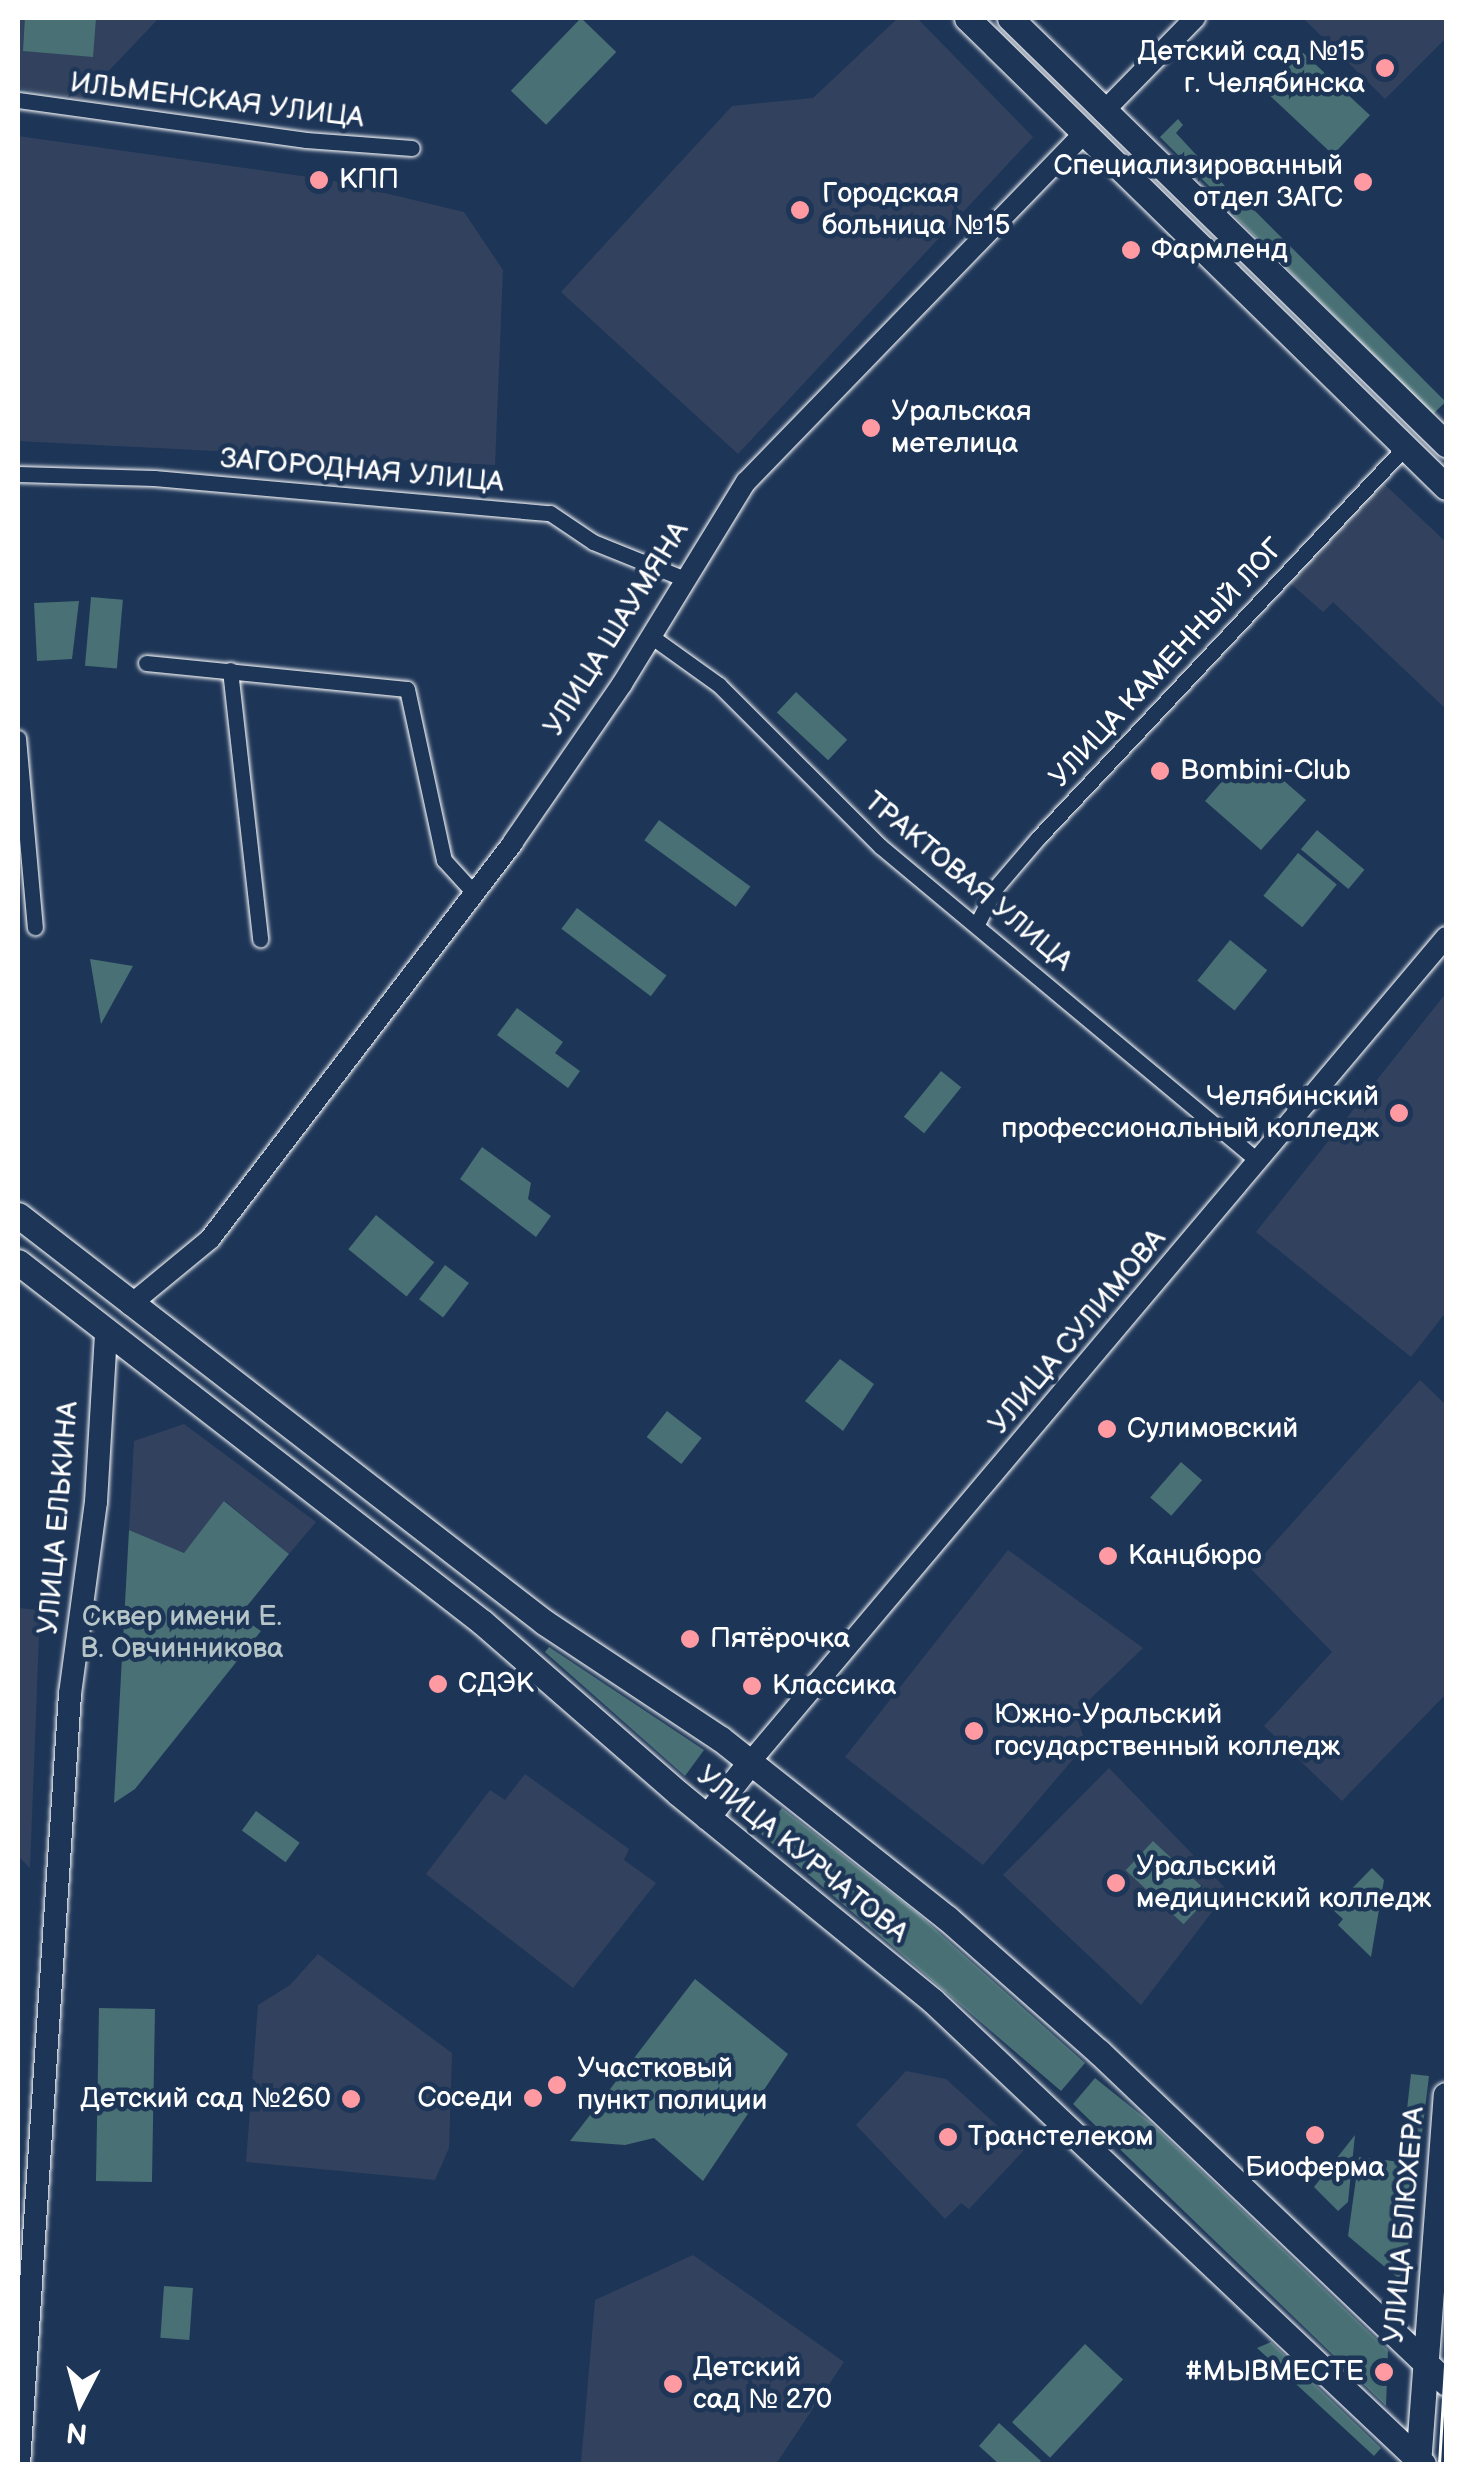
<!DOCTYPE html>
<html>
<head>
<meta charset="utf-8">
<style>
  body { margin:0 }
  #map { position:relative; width:1464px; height:2482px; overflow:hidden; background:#1d3557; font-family:"Balsamiq Sans",sans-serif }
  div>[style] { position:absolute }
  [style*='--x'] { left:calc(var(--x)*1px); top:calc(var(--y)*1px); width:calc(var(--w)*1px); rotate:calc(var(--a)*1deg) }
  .built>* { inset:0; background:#32425e }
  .green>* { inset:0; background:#487075; transform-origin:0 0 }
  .roads { filter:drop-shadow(0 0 2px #fff) drop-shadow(0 0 2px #fff) }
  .minor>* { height:15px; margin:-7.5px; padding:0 7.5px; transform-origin:7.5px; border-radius:7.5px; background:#1d3557 }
  .tertiary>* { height:20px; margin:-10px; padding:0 10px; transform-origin:10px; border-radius:10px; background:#1d3557 }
  .secondary>* { height:22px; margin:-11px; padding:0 11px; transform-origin:11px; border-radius:11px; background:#1d3557 }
  .primary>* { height:25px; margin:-12.5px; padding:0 12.5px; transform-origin:12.5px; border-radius:12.5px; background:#1d3557 }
  .tram>* { height:2.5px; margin:-1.25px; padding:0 1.25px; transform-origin:1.25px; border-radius:1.25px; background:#fff }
  .dots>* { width:28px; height:28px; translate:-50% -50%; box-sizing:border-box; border:5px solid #1d3557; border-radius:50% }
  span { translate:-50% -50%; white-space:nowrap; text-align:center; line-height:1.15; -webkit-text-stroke:9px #1d3557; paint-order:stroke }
  .poi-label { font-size:28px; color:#fff }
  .right { translate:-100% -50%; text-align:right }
  .left { translate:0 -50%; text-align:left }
  .street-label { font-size:28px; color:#fff }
  .park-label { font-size:28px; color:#b6c6c8 }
  .frame { position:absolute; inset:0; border:20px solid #fff; pointer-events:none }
  .north { position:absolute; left:30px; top:2352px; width:100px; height:100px; -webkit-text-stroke:8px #1d3557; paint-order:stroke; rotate:186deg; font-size:28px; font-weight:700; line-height:40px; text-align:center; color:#fff }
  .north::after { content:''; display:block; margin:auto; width:35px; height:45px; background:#fff; clip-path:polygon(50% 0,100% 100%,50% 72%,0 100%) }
</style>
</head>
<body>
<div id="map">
  <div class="built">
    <i style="clip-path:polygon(18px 18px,159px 18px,82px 99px,18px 88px)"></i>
    <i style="clip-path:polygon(898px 18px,917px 18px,1033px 137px,738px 454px,561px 292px,732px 106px,813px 98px)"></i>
    <i style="clip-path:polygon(1303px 18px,1446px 18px,1446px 38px,1385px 99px)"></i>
    <i style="clip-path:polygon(18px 136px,330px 180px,464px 212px,503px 270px,495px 465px,18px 441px)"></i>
    <i style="clip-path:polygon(1382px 482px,1446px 542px,1446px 709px,1333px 602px,1323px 612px,1290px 583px)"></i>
    <i style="clip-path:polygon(1446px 993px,1446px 1312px,1411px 1357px,1256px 1232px)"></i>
    <i style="clip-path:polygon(1420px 1380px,1446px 1405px,1446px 1694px,1342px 1801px,1264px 1726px,1332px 1652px,1251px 1569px)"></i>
    <i style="clip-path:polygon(184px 1424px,316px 1522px,289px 1554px,225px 1501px,184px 1553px,129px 1530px,134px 1441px)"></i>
    <i style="clip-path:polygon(1008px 1550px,1143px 1648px,1084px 1705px,1077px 1718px,1086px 1744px,983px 1865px,845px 1757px)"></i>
    <i style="clip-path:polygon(18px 1608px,40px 1610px,30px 1868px,18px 1856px)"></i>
    <i style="clip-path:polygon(1109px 1768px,1228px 1891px,1141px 2005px,1003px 1875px)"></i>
    <i style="clip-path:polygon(525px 1774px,629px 1849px,624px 1860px,656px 1883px,573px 1988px,426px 1874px,490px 1790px,505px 1800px)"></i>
    <i style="clip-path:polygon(318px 1954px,452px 2053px,449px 2148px,435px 2180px,246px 2162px,258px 2005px,290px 1985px)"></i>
    <i style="clip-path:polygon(906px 2071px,946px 2079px,1024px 2150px,969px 2209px,961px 2203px,945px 2219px,856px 2125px)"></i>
    <i style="clip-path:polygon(693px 2255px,844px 2362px,776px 2464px,581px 2464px,595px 2300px)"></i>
  </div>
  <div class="green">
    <i style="clip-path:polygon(25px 18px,96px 18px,93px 57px,23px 51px)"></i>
    <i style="left:581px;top:18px;width:49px;height:101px;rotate:44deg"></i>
    <i style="left:1299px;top:49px;width:97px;height:54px;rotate:43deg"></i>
    <i style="clip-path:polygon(1178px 119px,1183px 125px,1176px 133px,1225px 186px,1210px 187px,1160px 137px)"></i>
    <i style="left:1242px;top:198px;width:288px;height:18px;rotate:45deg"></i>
    <i style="left:91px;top:597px;width:32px;height:69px;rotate:5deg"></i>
    <i style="clip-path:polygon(79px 601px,72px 659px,37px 661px,34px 603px)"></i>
    <i style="left:796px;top:692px;width:70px;height:28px;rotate:43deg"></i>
    <i style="clip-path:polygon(1238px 763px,1257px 778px,1268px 767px,1306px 800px,1261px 850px,1205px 801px)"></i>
    <i style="left:659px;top:820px;width:113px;height:25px;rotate:36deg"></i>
    <i style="left:1317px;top:830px;width:62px;height:25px;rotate:40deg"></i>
    <i style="left:1298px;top:853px;width:50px;height:55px;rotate:39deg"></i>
    <i style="left:577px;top:908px;width:112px;height:26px;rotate:37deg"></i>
    <i style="left:1230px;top:940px;width:48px;height:52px;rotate:39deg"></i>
    <i style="clip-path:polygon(90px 959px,133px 966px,101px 1024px)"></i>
    <i style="clip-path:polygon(517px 1008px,563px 1042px,555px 1053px,580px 1071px,568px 1088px,497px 1035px)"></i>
    <i style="left:941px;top:1071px;width:26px;height:59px;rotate:39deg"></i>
    <i style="clip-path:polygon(482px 1147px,531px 1183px,528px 1199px,551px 1216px,536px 1237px,460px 1179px)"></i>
    <i style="left:376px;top:1215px;width:75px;height:44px;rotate:39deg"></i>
    <i style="left:445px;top:1265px;width:30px;height:43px;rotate:37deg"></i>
    <i style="clip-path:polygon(840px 1359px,874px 1384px,843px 1431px,805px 1401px)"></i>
    <i style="left:667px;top:1411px;width:44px;height:33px;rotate:38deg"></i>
    <i style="left:1181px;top:1462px;width:28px;height:47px;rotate:41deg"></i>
    <i style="clip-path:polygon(224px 1501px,289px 1554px,239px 1616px,261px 1631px,135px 1789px,114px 1803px,129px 1530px,184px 1553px)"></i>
    <i style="clip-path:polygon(549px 1647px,704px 1750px,685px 1776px,545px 1652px)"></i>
    <i style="clip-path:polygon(782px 1808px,917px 1913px,1085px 2063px,1061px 2091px,761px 1834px)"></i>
    <i style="left:256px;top:1811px;width:54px;height:24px;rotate:36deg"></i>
    <i style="left:1153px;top:1841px;width:79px;height:40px;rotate:43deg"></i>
    <i style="clip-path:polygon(1372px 1868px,1384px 1880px,1371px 1957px,1338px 1925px,1343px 1919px,1332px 1909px)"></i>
    <i style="clip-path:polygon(695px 1979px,788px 2054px,703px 2181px,654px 2138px,625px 2145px,570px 2141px)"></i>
    <i style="left:99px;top:2008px;width:56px;height:173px;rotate:1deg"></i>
    <i style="clip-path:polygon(1411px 2074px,1429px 2076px,1405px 2272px,1398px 2278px,1348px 2236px,1359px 2157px,1401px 2162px)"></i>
    <i style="clip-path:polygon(1095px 2078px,1150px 2122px,1388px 2350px,1386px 2406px,1073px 2104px)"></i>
    <i style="clip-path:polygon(1355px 2135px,1348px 2202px,1338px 2211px,1314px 2187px)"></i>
    <i style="left:164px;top:2286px;width:29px;height:52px;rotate:4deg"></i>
    <i style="clip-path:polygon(1271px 2342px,1381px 2448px,1374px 2456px,1257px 2348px)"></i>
    <i style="left:1085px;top:2344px;width:52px;height:107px;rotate:43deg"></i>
    <i style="clip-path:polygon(999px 2423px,1041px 2461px,1038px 2464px,999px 2464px,979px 2446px)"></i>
  </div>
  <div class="roads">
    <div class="minor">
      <i style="--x:18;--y:100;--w:291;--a:7.9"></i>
      <i style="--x:306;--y:140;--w:106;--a:4.3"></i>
      <i style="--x:18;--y:474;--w:136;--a:1.7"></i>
      <i style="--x:154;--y:478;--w:398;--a:5.1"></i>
      <i style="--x:550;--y:513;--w:52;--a:34"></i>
      <i style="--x:593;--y:542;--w:99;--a:21.9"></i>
      <i style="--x:652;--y:637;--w:82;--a:35.6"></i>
      <i style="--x:719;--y:685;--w:228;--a:45"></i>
      <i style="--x:880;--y:846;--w:492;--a:39.8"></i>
      <i style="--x:146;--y:663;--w:262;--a:5.7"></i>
      <i style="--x:407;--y:689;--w:175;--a:77.8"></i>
      <i style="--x:444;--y:860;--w:46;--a:47.6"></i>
      <i style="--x:230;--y:670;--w:271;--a:83.6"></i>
      <i style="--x:18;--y:738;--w:190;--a:84.9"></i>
      <i style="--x:978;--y:922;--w:39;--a:-63"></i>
      <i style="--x:996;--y:887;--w:65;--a:-49.4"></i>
      <i style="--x:1038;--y:838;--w:536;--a:-46.81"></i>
    </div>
    <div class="tertiary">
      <i style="--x:1103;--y:112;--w:132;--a:-45.6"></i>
      <i style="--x:130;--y:1305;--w:104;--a:-39.5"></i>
      <i style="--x:210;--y:1239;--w:499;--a:-52.6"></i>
      <i style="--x:513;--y:842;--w:192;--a:-55.4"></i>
      <i style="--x:622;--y:684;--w:237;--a:-58.5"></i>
      <i style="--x:746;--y:482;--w:484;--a:-45.9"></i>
      <i style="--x:751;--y:1761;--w:1078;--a:-49.85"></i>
    </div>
    <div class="secondary">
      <i style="--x:19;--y:2464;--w:772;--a:-86.21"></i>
      <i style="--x:70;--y:1694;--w:194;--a:-82.3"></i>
      <i style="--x:96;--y:1502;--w:169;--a:-86.6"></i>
    </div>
    <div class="primary">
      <i style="--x:967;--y:18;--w:670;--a:44.4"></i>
      <i style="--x:1010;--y:18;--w:610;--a:44.34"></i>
      <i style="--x:18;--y:1215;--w:665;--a:37.73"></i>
      <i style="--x:544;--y:1622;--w:212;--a:33.5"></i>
      <i style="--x:721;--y:1739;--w:288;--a:38.4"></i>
      <i style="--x:947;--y:1918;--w:203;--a:41.4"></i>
      <i style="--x:1099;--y:2052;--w:480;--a:43.6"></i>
      <i style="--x:18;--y:1262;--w:587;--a:37.81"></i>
      <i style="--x:482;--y:1622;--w:260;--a:41.1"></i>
      <i style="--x:678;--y:1793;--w:329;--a:39.2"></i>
      <i style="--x:933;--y:2001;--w:674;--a:43.38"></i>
      <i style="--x:707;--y:1817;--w:71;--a:-51.8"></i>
      <i style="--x:1418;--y:2464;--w:370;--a:-85.7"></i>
    </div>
  </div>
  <div class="tram">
    <i style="--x:1439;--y:2464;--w:114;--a:-86.5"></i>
  </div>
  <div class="dots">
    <i style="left:1385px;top:68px;background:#ff9aa2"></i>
    <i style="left:319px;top:180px;background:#ff9aa2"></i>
    <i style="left:1363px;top:182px;background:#ff9aa2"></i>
    <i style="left:800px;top:210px;background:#ff9aa2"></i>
    <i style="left:1131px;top:250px;background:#ff9aa2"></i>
    <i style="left:871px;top:428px;background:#ff9aa2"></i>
    <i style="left:1160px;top:771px;background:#ff9aa2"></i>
    <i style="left:1399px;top:1113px;background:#ff9aa2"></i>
    <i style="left:1107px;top:1429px;background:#ff9aa2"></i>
    <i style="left:1108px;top:1556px;background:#ff9aa2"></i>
    <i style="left:690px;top:1639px;background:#ff9aa2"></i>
    <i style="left:438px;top:1684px;background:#ff9aa2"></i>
    <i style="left:752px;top:1686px;background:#ff9aa2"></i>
    <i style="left:974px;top:1731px;background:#ff9aa2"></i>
    <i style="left:1116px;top:1883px;background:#ff9aa2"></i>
    <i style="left:557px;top:2085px;background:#ff9aa2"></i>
    <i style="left:533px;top:2098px;background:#ff9aa2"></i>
    <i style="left:351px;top:2099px;background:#ff9aa2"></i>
    <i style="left:1315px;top:2135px;background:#ff9aa2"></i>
    <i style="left:948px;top:2137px;background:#ff9aa2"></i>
    <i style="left:1384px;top:2372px;background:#ff9aa2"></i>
    <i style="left:673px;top:2384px;background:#ff9aa2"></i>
  </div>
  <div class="poi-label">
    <span class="right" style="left:1365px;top:68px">Детский сад №15<br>г. Челябинска</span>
    <span class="right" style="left:1343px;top:182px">Специализированный<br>отдел ЗАГС</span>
    <span class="left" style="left:339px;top:180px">КПП</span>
    <span class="left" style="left:822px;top:210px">Городская<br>больница №15</span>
    <span class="left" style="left:1151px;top:250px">Фармленд</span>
    <span class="left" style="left:891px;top:428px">Уральская<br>метелица</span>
    <span class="left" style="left:1180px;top:771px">Bombini-Club</span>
    <span class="right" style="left:1379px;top:1113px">Челябинский<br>профессиональный колледж</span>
    <span class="left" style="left:1127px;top:1429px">Сулимовский</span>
    <span class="left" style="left:1128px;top:1556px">Канцбюро</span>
    <span class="left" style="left:710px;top:1639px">Пятёрочка</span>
    <span class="left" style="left:458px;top:1684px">СДЭК</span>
    <span class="left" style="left:772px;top:1686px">Классика</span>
    <span class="left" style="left:994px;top:1731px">Южно-Уральский<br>государственный колледж</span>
    <span class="left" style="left:1136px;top:1883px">Уральский<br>медицинский колледж</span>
    <span class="left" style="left:577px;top:2085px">Участковый<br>пункт полиции</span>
    <span class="right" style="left:513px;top:2098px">Соседи</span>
    <span class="right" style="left:331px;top:2099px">Детский сад №260</span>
    <span class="left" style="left:968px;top:2137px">Транстелеком</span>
    <span style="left:1315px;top:2168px">Биоферма</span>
    <span class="left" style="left:693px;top:2384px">Детский<br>сад № 270</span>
    <span class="right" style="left:1364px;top:2372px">#МЫВМЕСТЕ</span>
  </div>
  <div class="street-label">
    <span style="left:217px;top:101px;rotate:7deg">ИЛЬМЕНСКАЯ УЛИЦА</span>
    <span style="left:362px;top:471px;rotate:5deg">ЗАГОРОДНАЯ УЛИЦА</span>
    <span style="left:617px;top:629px;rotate:-58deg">УЛИЦА ШАУМЯНА</span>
    <span style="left:1167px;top:663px;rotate:-47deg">УЛИЦА КАМЕННЫЙ ЛОГ</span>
    <span style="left:968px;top:882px;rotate:40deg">ТРАКТОВАЯ УЛИЦА</span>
    <span style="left:1078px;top:1332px;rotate:-50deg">УЛИЦА СУЛИМОВА</span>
    <span style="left:59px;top:1518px;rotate:-85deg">УЛИЦА ЕЛЬКИНА</span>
    <span style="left:802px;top:1855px;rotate:39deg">УЛИЦА КУРЧАТОВА</span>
    <span style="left:1405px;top:2225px;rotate:-85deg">УЛИЦА БЛЮХЕРА</span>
  </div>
  <div class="park-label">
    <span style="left:182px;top:1633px">Сквер имени Е.<br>В. Овчинникова</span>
  </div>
  <div class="frame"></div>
  <div class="north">N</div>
</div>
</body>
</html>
